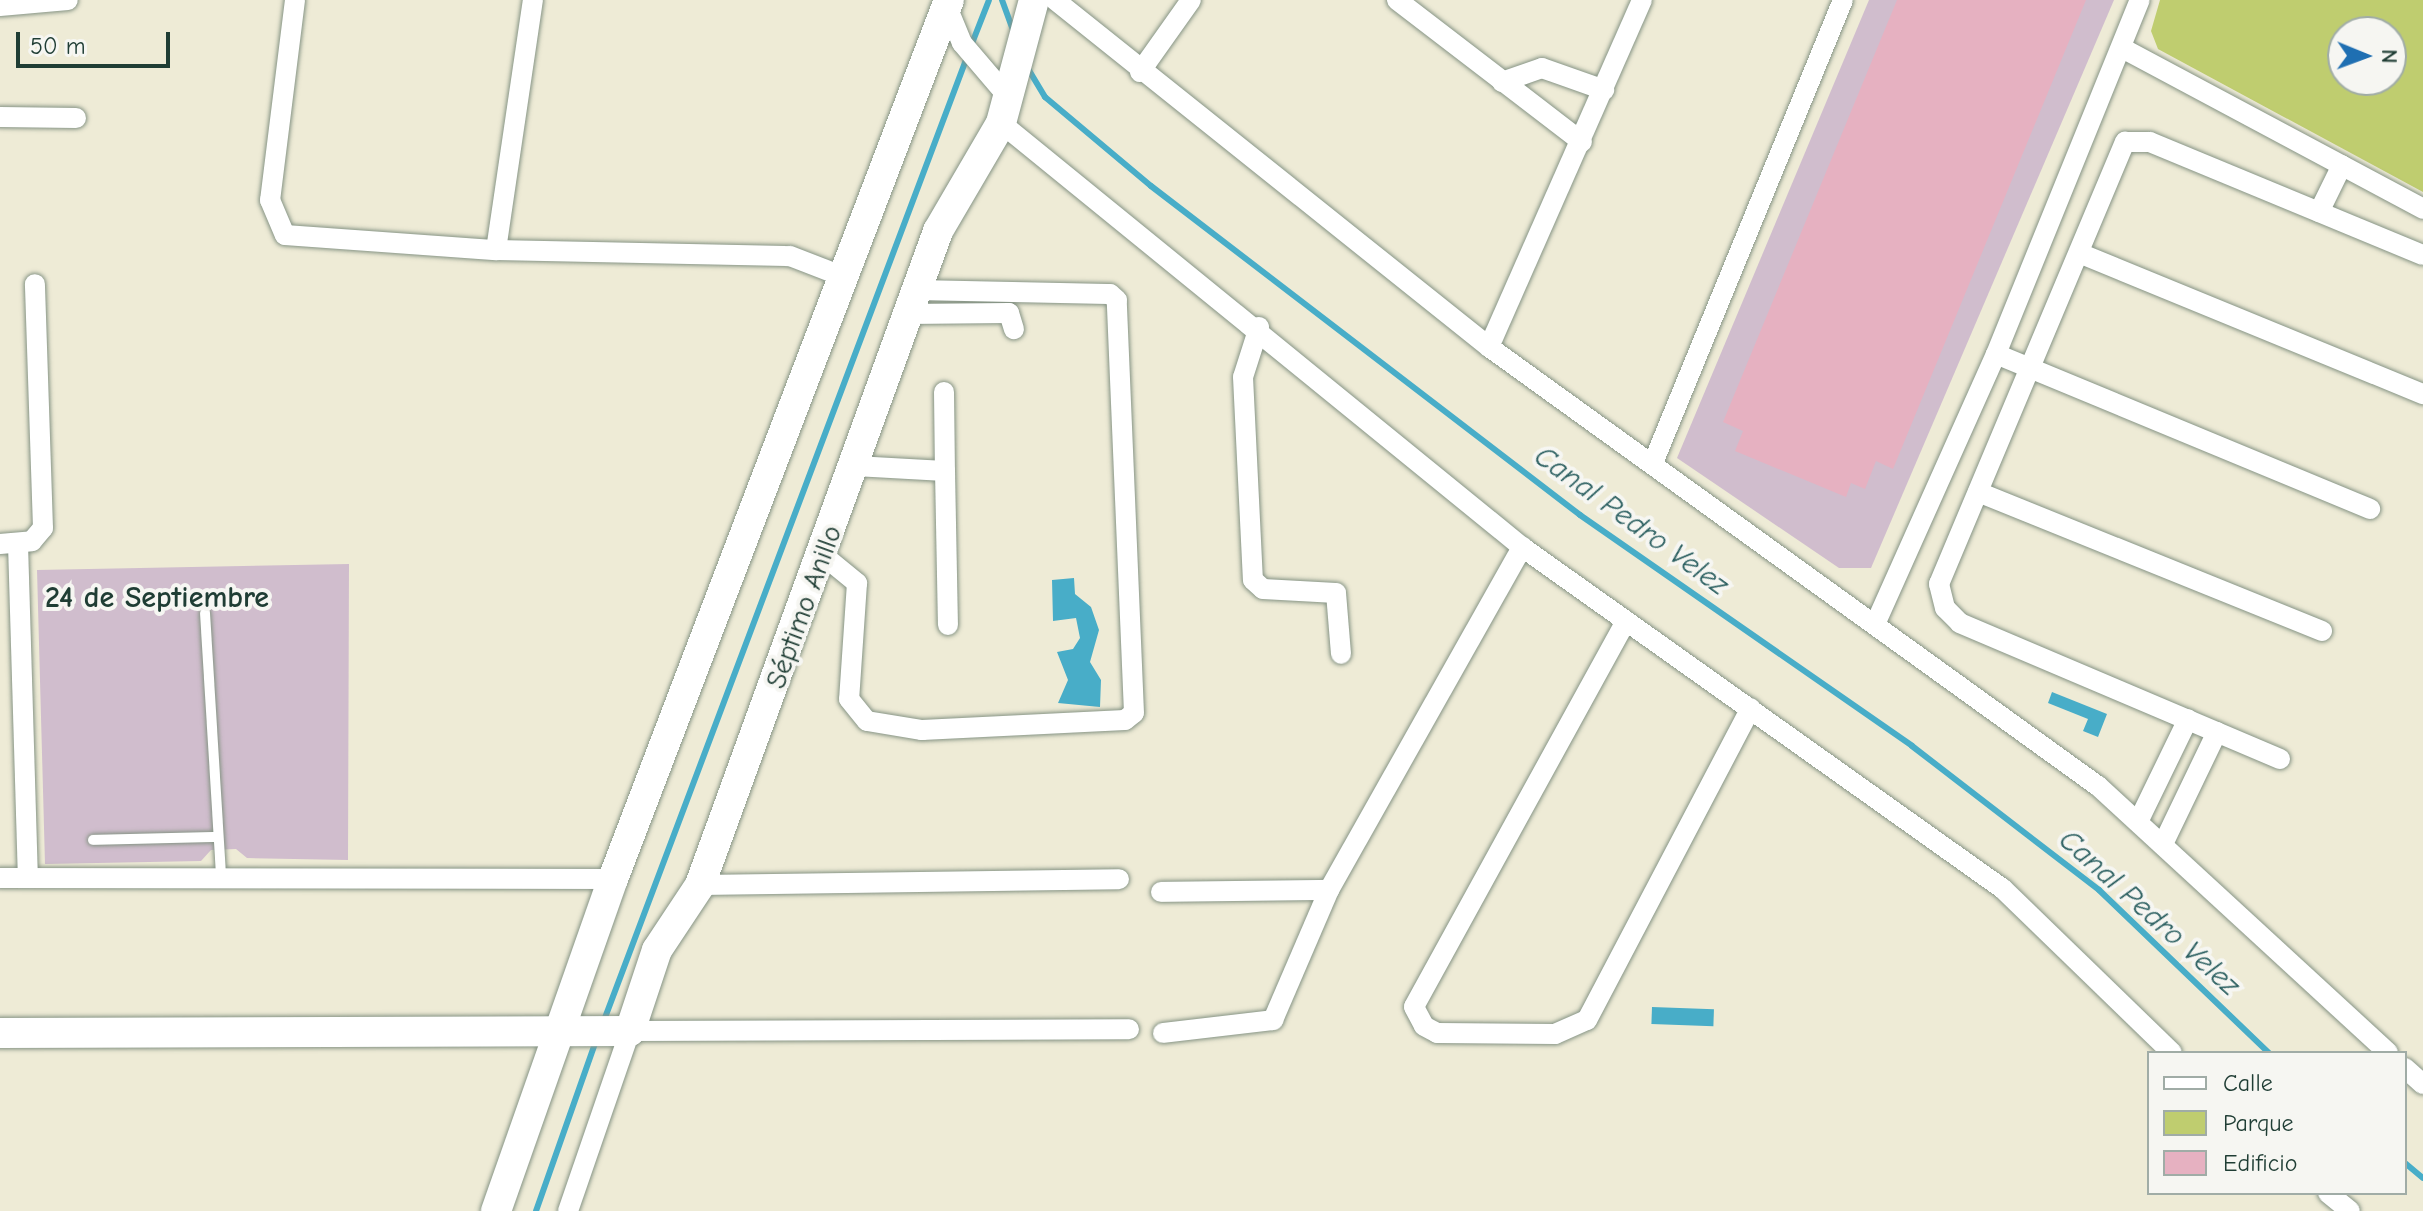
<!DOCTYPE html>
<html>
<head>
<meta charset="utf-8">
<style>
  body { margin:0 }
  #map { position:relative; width:2423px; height:1211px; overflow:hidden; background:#eeebd6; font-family:"Comic Neue",sans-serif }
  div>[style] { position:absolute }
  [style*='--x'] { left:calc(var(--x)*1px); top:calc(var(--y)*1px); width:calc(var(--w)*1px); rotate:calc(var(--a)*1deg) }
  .industrial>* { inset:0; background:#d0bdcd }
  .green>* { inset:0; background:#bfcd6f }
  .water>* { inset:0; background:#48adc8; transform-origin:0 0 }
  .stream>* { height:6px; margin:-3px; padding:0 3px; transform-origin:3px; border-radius:3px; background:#48adc8 }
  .building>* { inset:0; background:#e6b1c1 }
  .roads { filter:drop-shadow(0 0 2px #869485) drop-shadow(0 0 2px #869485) }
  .lane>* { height:10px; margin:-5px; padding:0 5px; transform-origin:5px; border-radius:5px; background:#fff }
  .street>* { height:20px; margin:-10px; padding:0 10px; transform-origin:10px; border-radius:10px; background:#fff }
  .secondary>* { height:30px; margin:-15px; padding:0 15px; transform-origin:15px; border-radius:15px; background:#fff }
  span { translate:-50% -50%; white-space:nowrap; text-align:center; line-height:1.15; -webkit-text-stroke:8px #f6f6f2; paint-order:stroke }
  .street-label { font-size:28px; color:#1f3d34 }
  .water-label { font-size:30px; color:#2b5f60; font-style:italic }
  .neighbourhood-label { font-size:30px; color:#1f3d34; font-weight:700 }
  .legend { position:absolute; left:2147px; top:1051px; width:260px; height:144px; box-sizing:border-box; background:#f6f6f2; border:2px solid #a0aca6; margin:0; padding:10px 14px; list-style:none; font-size:24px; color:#1f3d34 }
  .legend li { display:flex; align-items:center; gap:16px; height:40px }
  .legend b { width:40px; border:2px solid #a0aca6 }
  .north { position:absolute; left:2327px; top:16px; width:80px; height:80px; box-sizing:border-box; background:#f6f6f2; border:2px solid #a0aca6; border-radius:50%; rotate:91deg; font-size:22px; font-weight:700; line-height:32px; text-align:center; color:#1f3d34 }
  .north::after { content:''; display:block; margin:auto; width:28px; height:36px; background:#1f6fb2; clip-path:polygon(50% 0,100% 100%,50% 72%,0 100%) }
  .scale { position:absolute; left:16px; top:32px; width:154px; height:36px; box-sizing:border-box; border:4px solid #1f3d34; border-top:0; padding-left:10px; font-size:24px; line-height:28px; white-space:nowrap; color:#1f3d34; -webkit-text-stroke:6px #f6f6f2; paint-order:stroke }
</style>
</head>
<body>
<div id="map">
  <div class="industrial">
    <i style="clip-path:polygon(1869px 0,2114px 0,1871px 568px,1839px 568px,1677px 458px)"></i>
    <i style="clip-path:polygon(349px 564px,348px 860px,247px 858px,236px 849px,211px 850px,201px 861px,45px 864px,37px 570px)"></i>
  </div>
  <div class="green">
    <i style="clip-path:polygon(evenodd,2160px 0,2423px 0,2423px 192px,2158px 49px,2151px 31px,2160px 0,2343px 32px,2391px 32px,2391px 80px,2343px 80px,2343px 32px)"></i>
  </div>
  <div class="water">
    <i style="clip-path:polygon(1074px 578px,1075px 594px,1091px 607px,1099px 630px,1090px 662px,1101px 680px,1100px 707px,1058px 703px,1068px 680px,1057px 652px,1073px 649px,1080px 638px,1076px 618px,1053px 621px,1052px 580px)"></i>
    <i style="clip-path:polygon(2052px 692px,2107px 714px,2098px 737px,2083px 731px,2088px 719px,2048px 703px)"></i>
    <i style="left:1652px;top:1007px;width:62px;height:17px;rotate:2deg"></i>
  </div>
  <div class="stream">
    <i style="--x:1002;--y:0;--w:32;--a:70"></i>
    <i style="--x:971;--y:46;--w:49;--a:-68.6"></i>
    <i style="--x:1027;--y:67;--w:35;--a:59"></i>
    <i style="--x:1045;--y:97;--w:138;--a:40"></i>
    <i style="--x:1151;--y:186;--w:541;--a:37.48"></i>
    <i style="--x:1580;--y:515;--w:404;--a:34.8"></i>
    <i style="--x:1912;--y:746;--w:236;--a:37.6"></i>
    <i style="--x:2099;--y:890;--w:236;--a:43.8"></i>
    <i style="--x:603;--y:1023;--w:1032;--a:-69.35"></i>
    <i style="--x:2405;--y:1163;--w:23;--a:40"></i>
    <i style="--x:536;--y:1211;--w:180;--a:-70.6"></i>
  </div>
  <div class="building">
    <i style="clip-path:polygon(1897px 0,2086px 0,1893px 469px,1876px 461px,1865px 489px,1851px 483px,1846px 497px,1735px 451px,1743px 431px,1723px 422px)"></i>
  </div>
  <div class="roads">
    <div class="lane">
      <i style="--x:205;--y:613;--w:265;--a:86.5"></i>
      <i style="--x:93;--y:840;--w:125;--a:-1.4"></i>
    </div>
    <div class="street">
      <i style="--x:295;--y:0;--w:202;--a:97.1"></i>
      <i style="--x:270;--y:200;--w:38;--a:67"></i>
      <i style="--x:285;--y:235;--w:212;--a:4.1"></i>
      <i style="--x:496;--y:250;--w:294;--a:1.2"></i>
      <i style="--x:790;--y:256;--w:61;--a:21.1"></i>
      <i style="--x:1055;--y:0;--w:556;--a:38.64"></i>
      <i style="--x:1489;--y:347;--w:751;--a:35.79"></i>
      <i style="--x:2098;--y:786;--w:394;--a:42.6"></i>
      <i style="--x:1397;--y:0;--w:233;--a:37.5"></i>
      <i style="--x:946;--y:4;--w:42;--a:67.7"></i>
      <i style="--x:962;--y:43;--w:72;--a:49.5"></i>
      <i style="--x:0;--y:6;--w:68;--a:-5"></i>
      <i style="--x:2122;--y:48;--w:341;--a:28.1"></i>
      <i style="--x:1140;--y:72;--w:88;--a:-54.7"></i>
      <i style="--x:1502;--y:82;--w:42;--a:-19.3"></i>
      <i style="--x:1542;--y:68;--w:66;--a:19.5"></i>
      <i style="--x:0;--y:117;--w:76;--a:0.8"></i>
      <i style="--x:1001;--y:123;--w:672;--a:39.14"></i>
      <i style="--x:1522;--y:547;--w:590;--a:35.41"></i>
      <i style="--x:2003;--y:889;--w:235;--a:44.1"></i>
      <i style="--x:2319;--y:212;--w:52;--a:-63.9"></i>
      <i style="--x:496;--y:250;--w:253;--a:-81.6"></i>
      <i style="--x:2079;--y:253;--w:372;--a:22.3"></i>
      <i style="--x:907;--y:314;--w:102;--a:-0.6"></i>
      <i style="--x:1009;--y:313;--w:17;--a:73"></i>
      <i style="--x:1259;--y:327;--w:52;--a:107.7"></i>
      <i style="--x:1243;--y:377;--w:203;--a:87.2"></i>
      <i style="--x:1253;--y:580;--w:13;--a:42"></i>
      <i style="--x:1263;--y:589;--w:73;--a:3.1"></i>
      <i style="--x:1336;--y:593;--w:61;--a:85.3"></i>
      <i style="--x:1489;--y:347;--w:379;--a:-66.2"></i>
      <i style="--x:1996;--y:354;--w:405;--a:22.5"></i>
      <i style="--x:944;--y:392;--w:79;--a:89.3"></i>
      <i style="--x:1653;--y:463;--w:500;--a:-67.69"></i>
      <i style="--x:855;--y:466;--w:90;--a:3.2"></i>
      <i style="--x:945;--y:471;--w:154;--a:88.9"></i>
      <i style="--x:1978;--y:492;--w:371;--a:22"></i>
      <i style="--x:0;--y:544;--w:32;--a:-5"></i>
      <i style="--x:32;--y:541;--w:17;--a:-50"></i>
      <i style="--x:43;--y:528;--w:244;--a:-91.9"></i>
      <i style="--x:18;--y:544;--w:333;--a:88.3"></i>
      <i style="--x:824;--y:556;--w:43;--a:39.3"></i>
      <i style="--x:857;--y:583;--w:116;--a:93.9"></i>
      <i style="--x:849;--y:699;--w:28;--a:51"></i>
      <i style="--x:867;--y:721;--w:56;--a:9.3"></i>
      <i style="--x:922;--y:730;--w:203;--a:-2.8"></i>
      <i style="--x:1125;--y:720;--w:11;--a:-38"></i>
      <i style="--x:1134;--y:713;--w:413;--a:-92.4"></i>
      <i style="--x:1117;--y:300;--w:9;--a:-139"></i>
      <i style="--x:1110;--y:294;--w:195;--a:-178.8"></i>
      <i style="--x:1877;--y:620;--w:291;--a:-65.9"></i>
      <i style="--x:1996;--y:354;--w:382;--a:-67.9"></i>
      <i style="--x:1626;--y:621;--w:440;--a:118.8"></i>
      <i style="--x:1414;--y:1007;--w:21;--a:62"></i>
      <i style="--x:1424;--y:1026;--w:15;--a:28"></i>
      <i style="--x:1437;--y:1033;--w:118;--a:0.5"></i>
      <i style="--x:1555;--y:1034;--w:35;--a:-24"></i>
      <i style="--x:1587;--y:1020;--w:352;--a:-62.3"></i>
      <i style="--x:2280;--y:759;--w:348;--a:-157"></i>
      <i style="--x:1960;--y:623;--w:21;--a:-135"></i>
      <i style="--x:1945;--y:608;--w:25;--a:-104"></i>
      <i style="--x:1939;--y:584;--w:480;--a:-67.2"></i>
      <i style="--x:2125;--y:142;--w:25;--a:0"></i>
      <i style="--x:2150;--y:142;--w:295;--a:22.5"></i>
      <i style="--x:2139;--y:820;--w:112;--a:-64.1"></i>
      <i style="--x:2164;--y:842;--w:122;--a:-64.3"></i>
      <i style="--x:0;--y:878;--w:613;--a:0.09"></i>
      <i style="--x:700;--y:885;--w:419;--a:-0.8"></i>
      <i style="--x:1161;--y:892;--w:168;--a:-0.7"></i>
      <i style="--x:1163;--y:1033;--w:111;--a:-6.7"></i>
      <i style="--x:1273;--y:1020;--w:142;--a:-66.7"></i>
      <i style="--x:1329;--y:890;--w:394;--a:-60.6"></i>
      <i style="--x:2405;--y:1068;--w:24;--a:42"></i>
      <i style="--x:2328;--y:1193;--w:28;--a:39"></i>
      <i style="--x:568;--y:1211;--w:190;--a:-71"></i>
      <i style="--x:630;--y:1031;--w:499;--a:-0.2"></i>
    </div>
    <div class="secondary">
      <i style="--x:0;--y:1033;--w:630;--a:-0.18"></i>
      <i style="--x:630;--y:1031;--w:85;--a:-71.6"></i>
      <i style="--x:657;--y:950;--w:78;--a:-56.5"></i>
      <i style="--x:700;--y:885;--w:696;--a:-70"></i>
      <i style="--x:938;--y:231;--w:125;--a:-59.7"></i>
      <i style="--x:1001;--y:123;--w:127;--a:-75"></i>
      <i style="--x:496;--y:1211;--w:352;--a:-70.6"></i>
      <i style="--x:613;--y:879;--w:941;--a:-69.08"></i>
    </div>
  </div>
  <div class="street-label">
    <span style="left:804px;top:607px;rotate:-70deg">Séptimo Anillo</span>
  </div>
  <div class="water-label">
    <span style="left:1631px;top:521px;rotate:36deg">Canal Pedro Velez</span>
    <span style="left:2149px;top:913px;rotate:42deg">Canal Pedro Velez</span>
  </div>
  <div class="neighbourhood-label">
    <span style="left:157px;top:598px">24 de Septiembre</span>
  </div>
  <ul class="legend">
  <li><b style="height:10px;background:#fff"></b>Calle</li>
  <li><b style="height:22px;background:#bfcd6f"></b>Parque</li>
  <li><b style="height:22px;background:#e6b1c1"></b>Edificio</li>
  </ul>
  <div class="north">N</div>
  <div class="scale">50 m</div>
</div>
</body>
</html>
